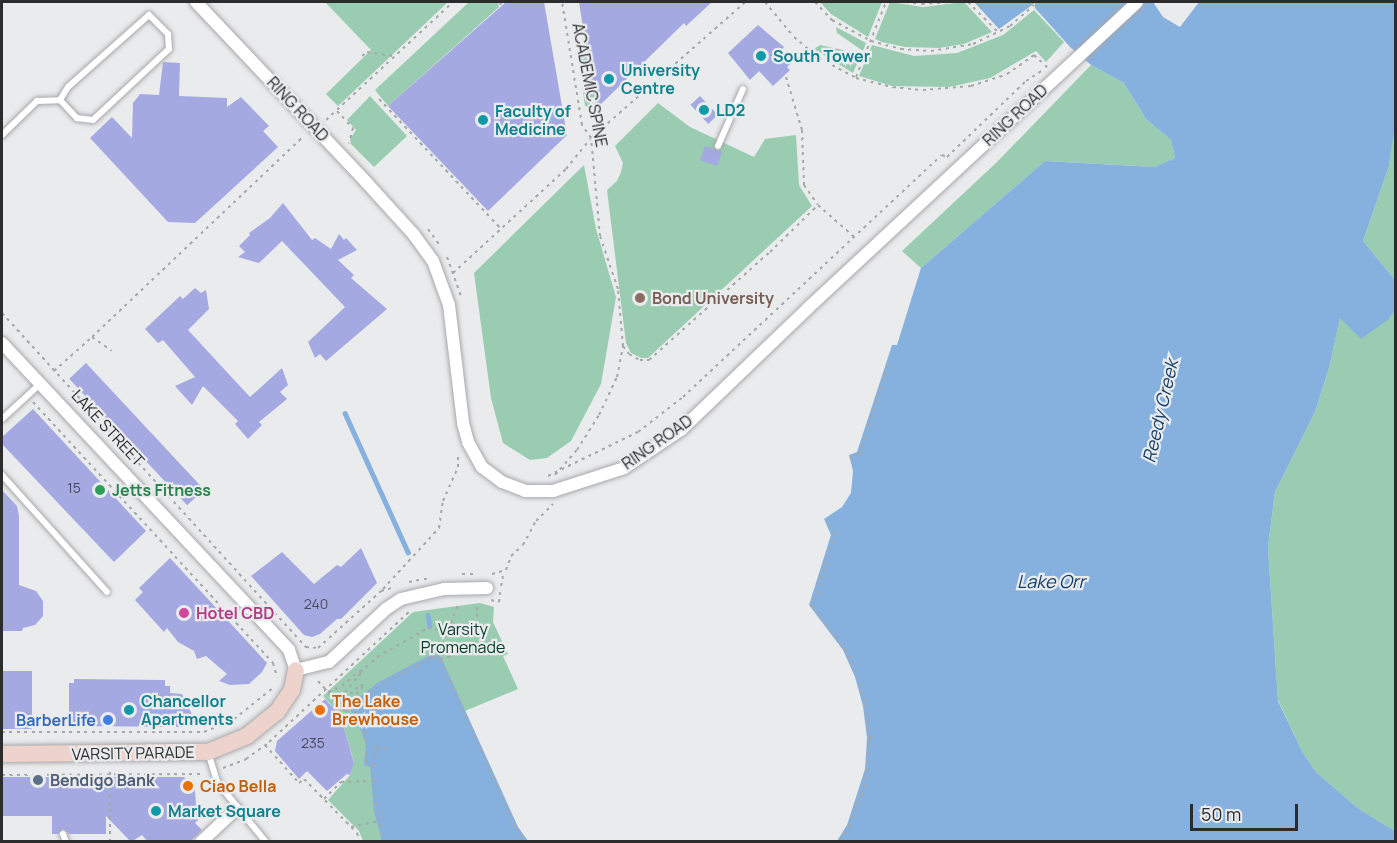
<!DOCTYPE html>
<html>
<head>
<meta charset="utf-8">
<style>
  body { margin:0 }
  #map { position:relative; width:1397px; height:843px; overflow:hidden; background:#eaebed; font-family:Manrope,sans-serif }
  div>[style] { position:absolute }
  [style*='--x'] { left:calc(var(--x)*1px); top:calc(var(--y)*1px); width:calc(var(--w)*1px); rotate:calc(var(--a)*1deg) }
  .green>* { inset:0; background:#99ccb1 }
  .water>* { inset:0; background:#86b1df }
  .stream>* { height:4.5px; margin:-2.25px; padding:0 2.25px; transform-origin:2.25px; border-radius:2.25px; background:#86b1df }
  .building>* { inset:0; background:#a5a9e2; transform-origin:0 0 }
  .path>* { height:2px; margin-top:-1px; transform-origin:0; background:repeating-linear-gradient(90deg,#a6a7a8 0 3px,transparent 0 7.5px) }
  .roads { filter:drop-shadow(0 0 2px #a8a8aa) drop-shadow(0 0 2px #a8a8aa) }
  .lane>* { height:6px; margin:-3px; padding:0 3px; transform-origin:3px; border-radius:3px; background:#fff }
  .street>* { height:12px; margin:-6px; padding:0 6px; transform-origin:6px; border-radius:6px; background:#fff }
  .secondary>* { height:16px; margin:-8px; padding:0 8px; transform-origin:8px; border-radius:8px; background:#eed2cc }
  .dots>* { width:16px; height:16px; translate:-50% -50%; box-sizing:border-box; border:3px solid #eaebed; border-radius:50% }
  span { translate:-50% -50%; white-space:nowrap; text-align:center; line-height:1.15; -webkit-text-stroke:4.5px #eaebed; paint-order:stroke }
  .number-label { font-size:14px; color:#4a4b5a }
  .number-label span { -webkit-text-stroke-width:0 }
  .culture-label { font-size:16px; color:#0d838f; font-weight:700 }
  .left { translate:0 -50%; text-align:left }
  .street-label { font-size:16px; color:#2c2c2d }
  .education-label { font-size:16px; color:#785e54; font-weight:700 }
  .leisure-label { font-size:16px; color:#27864d; font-weight:700 }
  .hotel-label { font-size:16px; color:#b23c85; font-weight:700 }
  .park-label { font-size:16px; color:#023b26 }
  .food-label { font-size:16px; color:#c56008; font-weight:700 }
  .shop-label { font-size:16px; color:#366cbe; font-weight:700 }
  .right { translate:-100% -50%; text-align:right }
  .service-label { font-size:16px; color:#4e5e75; font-weight:700 }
  .water-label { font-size:18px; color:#12406b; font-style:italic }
  .frame { position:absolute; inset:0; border:3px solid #2c2c2d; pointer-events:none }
  .scale { position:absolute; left:1190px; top:804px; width:108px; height:27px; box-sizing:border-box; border:3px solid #2c2c2d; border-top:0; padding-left:8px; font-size:18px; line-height:21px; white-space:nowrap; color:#2c2c2d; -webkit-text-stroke:4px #eaebed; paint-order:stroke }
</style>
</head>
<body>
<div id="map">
  <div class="green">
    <i style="clip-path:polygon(325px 2px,448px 2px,338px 106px,326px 94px,371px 50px)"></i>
    <i style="clip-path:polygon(469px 2px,498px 2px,499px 7px,388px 106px,375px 90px)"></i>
    <i style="clip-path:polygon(820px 2px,882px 2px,868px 37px,831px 14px)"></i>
    <i style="clip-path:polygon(890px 2px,923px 7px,964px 2px,992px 32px,964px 44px,939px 48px,905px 47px,882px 42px,875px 39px)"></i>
    <i style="clip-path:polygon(1034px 10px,1064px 42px,1046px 62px,1036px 51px,990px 78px,949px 87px,892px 86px,859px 76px,872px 45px,914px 56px,957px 53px,1003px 35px)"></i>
    <i style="clip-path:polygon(836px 27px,866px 43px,863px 51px,837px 33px)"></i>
    <i style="clip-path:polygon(820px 45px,843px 50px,859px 59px,853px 73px,814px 49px)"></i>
    <i style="clip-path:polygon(584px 47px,586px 49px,596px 109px,585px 106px,578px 55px)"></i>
    <i style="clip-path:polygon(1091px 65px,1124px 83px,1146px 119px,1171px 140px,1175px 158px,1155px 167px,1045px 161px,921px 268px,902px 251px,997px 162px)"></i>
    <i style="clip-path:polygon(370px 96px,407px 136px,374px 167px,351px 144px,350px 139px,356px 130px,347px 120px)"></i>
    <i style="clip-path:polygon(658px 103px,690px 127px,754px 157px,765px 139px,796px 135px,799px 185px,812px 206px,648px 358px,641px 358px,631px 353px,626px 343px,607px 190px,617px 181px,621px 172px,623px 163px,615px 146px)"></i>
    <i style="clip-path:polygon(1395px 116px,1395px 280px,1363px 241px,1389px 166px)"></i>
    <i style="clip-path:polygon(584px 165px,596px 229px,616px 297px,601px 384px,571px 441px,547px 458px,530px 460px,503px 443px,491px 398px,474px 273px)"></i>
    <i style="clip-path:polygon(1395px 310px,1395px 831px,1359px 809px,1316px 772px,1303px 753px,1278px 700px,1268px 547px,1275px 492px,1315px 412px,1329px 368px,1340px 317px,1389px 319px)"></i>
    <i style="clip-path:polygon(480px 603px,494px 607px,493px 622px,508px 654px,503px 656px,518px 689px,460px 713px,388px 842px,363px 841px,359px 831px,328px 800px,350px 775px,354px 762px,342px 721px,344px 719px,323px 696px,413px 612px)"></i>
  </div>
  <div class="water">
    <i style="clip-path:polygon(974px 2px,1153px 2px,1163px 17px,1180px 27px,1199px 2px,1395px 2px,1396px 116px,1389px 166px,1363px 241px,1395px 280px,1395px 310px,1389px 319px,1361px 339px,1340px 318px,1329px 368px,1315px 412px,1275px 492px,1268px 547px,1278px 701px,1303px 753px,1316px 772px,1359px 809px,1395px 831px,1395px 841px,837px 841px,847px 825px,865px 769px,867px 738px,863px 706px,855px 677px,843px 650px,809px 605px,831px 535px,824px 519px,842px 507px,851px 493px,853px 471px,849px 455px,857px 452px,892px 345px,897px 345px,921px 268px,1045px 161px,1155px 167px,1175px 158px,1171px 140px,1146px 119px,1124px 83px,1091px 65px,1070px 47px,1035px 8px,1035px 3px,999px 29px)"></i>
    <i style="clip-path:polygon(432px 654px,441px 657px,518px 827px,528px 841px,382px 841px,374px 812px,370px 767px,364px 765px,366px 744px,355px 716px,348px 707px,377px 683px)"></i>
  </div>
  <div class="stream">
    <i style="--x:345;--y:413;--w:153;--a:65.6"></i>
    <i style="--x:428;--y:615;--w:11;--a:80"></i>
  </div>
  <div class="building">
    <i style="clip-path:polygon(506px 2px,544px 2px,567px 135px,488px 211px,388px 106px)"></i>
    <i style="clip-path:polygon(579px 2px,712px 2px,686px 26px,684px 23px,596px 109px)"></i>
    <i style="clip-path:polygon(758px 25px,784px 47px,781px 51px,796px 59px,787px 67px,790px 70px,773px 86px,759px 71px,750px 80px,728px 53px)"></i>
    <i style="clip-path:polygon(163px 62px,180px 63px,179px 96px,227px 98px,227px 107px,241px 97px,269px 126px,263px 131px,278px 147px,195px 223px,168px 222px,90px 138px,112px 117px,132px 138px,133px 103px,140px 94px,159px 95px)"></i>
    <i style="left:700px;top:96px;width:26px;height:13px;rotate:47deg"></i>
    <i style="left:705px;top:146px;width:18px;height:15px;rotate:19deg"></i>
    <i style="clip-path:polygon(283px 203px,312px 240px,315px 238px,331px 249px,339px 234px,344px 240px,346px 238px,357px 250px,338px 260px,354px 275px,351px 278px,387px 309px,326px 361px,320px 354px,315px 358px,308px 342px,345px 307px,282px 241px,259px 263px,238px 257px,245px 252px,239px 246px,250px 235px,249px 233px,270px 218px)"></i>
    <i style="clip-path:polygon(195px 288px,201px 293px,206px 290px,209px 309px,188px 330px,250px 397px,282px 368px,288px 385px,280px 392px,287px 399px,259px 422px,262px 425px,248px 439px,235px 424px,238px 421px,203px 386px,192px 405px,175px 386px,195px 377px,163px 340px,158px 343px,145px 329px,180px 296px,183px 299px)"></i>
    <i style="left:86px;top:363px;width:173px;height:23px;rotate:47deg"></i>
    <i style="clip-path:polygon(33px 409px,146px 531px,114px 562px,2px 444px,2px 437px)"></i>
    <i style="clip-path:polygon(2px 490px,17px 506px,19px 516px,19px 585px,36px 591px,43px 601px,43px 616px,35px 625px,23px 628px,22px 631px,2px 631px)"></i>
    <i style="clip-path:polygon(361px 548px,377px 583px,341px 619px,337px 619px,320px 634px,312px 637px,304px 635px,251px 576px,282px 552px,314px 584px,337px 565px,341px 567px)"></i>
    <i style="clip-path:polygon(170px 558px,267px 663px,262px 672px,249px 684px,230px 685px,219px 681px,227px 674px,206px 656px,197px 659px,194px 651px,178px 642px,167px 628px,164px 632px,135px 600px,143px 592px,139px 588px)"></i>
    <i style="left:2px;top:671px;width:30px;height:58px"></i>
    <i style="clip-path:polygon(74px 679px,165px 680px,165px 686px,170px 686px,170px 693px,182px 694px,198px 727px,69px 726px,69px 683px,74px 683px)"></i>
    <i style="clip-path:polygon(325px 699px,344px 719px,342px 721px,354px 763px,350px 775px,347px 774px,327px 791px,307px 771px,299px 779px,275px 751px,277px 741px)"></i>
    <i style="clip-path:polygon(2px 777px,184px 777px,195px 789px,196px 807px,203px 815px,195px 823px,202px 830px,190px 842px,148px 842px,142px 835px,131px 842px,106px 816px,106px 834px,69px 834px,63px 829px,58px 834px,52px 834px,52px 816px,2px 816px)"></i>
  </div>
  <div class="path">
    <i style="--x:500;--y:2;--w:3;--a:72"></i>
    <i style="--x:765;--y:2;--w:45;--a:50.4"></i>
    <i style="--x:794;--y:37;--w:33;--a:40"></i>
    <i style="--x:819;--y:58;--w:42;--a:28.4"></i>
    <i style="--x:856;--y:78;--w:38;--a:14"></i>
    <i style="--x:893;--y:87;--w:30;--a:6"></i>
    <i style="--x:923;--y:90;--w:48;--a:-4.8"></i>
    <i style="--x:971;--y:86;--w:38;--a:-18"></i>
    <i style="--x:1007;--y:74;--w:33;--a:-35"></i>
    <i style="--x:1034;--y:55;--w:18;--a:43"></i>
    <i style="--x:815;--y:2;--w:25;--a:47"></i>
    <i style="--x:832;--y:20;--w:44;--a:28.3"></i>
    <i style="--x:871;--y:41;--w:31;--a:15"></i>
    <i style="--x:901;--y:49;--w:30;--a:4"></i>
    <i style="--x:931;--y:51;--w:43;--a:-9.5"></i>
    <i style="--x:973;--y:44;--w:41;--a:-25.9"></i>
    <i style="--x:1010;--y:26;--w:32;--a:-41"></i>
    <i style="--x:906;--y:2;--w:16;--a:7"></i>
    <i style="--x:922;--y:4;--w:31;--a:-4"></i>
    <i style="--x:968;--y:2;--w:44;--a:45"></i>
    <i style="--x:362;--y:56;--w:6;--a:-39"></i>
    <i style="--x:367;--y:52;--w:26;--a:9"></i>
    <i style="--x:786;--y:77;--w:55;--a:73.2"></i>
    <i style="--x:802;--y:130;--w:55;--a:87.9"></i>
    <i style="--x:804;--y:185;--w:24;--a:55"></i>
    <i style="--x:818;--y:205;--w:48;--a:41.6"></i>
    <i style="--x:856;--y:77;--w:81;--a:-68.2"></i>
    <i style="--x:379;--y:99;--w:178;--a:46.8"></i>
    <i style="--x:337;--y:111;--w:23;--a:47"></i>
    <i style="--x:353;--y:128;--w:16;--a:104"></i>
    <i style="--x:326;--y:120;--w:173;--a:-42.9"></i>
    <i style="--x:428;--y:229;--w:22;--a:54"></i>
    <i style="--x:447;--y:257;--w:41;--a:70.3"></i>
    <i style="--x:453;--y:273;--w:154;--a:-42.6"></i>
    <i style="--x:566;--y:169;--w:40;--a:-51"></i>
    <i style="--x:591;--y:138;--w:205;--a:-41.4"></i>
    <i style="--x:2;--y:313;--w:452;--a:47.7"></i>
    <i style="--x:306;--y:647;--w:12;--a:5"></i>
    <i style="--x:318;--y:648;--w:85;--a:-42.1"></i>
    <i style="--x:381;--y:591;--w:11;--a:-15"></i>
    <i style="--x:92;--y:337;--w:292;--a:-43.5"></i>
    <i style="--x:623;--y:346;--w:10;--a:53"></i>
    <i style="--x:629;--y:354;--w:13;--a:29"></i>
    <i style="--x:640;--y:360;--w:9;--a:0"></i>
    <i style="--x:649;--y:360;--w:162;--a:-41.8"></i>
    <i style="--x:770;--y:252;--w:67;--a:-44.4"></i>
    <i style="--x:54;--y:371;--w:51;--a:-41.8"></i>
    <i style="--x:92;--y:337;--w:24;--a:35"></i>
    <i style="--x:33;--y:402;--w:355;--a:47.4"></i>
    <i style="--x:273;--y:663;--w:15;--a:74"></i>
    <i style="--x:850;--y:459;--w:11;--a:-27"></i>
    <i style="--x:860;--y:454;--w:96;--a:-72.3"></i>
    <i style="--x:555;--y:475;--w:33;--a:-49"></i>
    <i style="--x:577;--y:450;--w:41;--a:-57.8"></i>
    <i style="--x:599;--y:415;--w:42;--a:-64.7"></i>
    <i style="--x:617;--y:377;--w:32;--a:-79"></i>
    <i style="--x:623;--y:346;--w:57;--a:-95"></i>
    <i style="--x:618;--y:289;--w:56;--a:-108.8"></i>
    <i style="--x:600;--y:236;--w:98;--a:-95.2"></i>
    <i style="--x:591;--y:138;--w:16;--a:-125"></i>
    <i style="--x:582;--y:125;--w:125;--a:-99.2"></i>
    <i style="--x:548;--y:476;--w:100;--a:-26.1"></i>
    <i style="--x:638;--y:432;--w:57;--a:-37.9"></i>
    <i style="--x:683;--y:397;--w:354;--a:-43.1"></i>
    <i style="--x:942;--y:155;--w:5;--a:22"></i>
    <i style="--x:947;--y:157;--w:110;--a:-43.9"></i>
    <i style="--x:1026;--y:81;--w:20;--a:-33"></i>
    <i style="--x:830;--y:524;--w:10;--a:61"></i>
    <i style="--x:835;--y:533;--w:76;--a:106.8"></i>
    <i style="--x:813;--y:606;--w:54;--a:53.3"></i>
    <i style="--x:845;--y:649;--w:30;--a:64"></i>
    <i style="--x:858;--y:676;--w:30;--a:75"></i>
    <i style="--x:866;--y:705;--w:33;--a:83"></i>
    <i style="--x:870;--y:738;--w:31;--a:94"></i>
    <i style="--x:868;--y:769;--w:27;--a:103"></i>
    <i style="--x:862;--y:795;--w:32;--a:112"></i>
    <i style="--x:850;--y:825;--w:20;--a:120"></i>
    <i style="--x:462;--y:574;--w:12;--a:0"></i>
    <i style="--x:492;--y:574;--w:15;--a:-16"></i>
    <i style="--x:506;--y:570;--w:15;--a:-70"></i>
    <i style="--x:511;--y:556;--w:16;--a:-43"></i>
    <i style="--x:523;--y:545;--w:27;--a:-62"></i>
    <i style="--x:536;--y:521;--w:24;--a:-45"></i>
    <i style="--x:409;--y:582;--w:20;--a:-11"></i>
    <i style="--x:501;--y:586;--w:15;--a:-79"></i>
    <i style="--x:383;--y:589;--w:83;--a:-47.4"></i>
    <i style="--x:439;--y:528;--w:27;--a:-82"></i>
    <i style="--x:443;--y:501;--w:37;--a:-66"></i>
    <i style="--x:458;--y:467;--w:15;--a:-90"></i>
    <i style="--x:491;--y:600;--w:8;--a:14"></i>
    <i style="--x:499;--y:602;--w:10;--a:-84"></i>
    <i style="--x:420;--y:645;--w:16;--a:68"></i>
    <i style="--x:437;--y:658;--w:60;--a:-68.6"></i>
    <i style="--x:440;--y:660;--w:22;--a:-21"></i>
    <i style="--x:461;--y:652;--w:14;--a:-36"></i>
    <i style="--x:472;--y:644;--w:20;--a:-75"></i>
    <i style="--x:477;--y:625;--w:22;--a:-90"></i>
    <i style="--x:360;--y:672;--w:23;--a:-41"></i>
    <i style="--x:377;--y:657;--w:59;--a:-29.6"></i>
    <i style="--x:428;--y:628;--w:20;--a:9"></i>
    <i style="--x:318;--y:681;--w:42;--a:47.9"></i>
    <i style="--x:346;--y:712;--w:9;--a:-41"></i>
    <i style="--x:328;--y:692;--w:15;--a:-23"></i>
    <i style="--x:342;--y:686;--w:23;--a:-41"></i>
    <i style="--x:359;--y:671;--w:3;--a:45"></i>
    <i style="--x:361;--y:673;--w:38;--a:130"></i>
    <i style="--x:339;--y:704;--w:30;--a:-42"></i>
    <i style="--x:361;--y:684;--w:3;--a:45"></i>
    <i style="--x:363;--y:686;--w:31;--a:128"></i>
    <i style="--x:2;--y:732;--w:202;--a:0"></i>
    <i style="--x:204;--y:732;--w:33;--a:-23"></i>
    <i style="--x:234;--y:719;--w:50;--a:-38.5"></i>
    <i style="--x:265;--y:745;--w:51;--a:48.2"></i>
    <i style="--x:299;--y:783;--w:6;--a:-39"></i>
    <i style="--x:304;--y:779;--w:76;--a:45.5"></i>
    <i style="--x:357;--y:833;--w:9;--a:72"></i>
    <i style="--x:374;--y:766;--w:19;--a:-84"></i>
    <i style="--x:376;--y:747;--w:13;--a:4"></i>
    <i style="--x:223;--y:768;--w:25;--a:-21"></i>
    <i style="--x:246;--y:759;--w:29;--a:-36"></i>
    <i style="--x:269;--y:742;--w:192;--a:-42.9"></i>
    <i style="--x:2;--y:775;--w:201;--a:-0.3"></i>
    <i style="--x:324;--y:799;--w:24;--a:-45"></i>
    <i style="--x:341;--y:782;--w:33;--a:-2"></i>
    <i style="--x:351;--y:827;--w:29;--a:-12"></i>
    <i style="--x:110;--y:842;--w:73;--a:-90"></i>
    <i style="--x:385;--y:842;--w:46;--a:-102.5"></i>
    <i style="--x:375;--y:797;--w:31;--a:-92"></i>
    <i style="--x:374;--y:766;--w:8;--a:-157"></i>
    <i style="--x:367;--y:763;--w:29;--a:-92"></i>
    <i style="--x:366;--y:734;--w:31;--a:-115"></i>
    <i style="--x:353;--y:706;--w:29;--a:-38"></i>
    <i style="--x:376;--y:688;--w:64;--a:-29"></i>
    <i style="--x:432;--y:657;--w:9;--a:21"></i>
    <i style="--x:440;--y:660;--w:184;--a:65.7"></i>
    <i style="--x:516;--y:828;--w:17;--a:57"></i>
  </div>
  <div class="roads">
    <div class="lane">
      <i style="--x:2;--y:135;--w:49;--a:-44.2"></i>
      <i style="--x:37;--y:101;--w:23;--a:-2"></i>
      <i style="--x:60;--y:100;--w:25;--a:47"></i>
      <i style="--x:77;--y:118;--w:16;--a:7"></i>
      <i style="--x:93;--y:120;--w:104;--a:-43.1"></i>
      <i style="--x:169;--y:49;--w:15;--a:-94"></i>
      <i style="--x:168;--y:34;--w:27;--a:-135"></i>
      <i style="--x:149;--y:15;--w:108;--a:138.4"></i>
      <i style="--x:68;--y:87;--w:15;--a:122"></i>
      <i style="--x:718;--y:146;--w:62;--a:-66.3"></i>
      <i style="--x:2;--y:419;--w:52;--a:-42.6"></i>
      <i style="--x:2;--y:475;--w:157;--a:48.1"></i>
      <i style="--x:208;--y:752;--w:31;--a:73"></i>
      <i style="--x:217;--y:782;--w:77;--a:50.8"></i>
      <i style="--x:63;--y:834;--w:9;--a:69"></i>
    </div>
    <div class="street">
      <i style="--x:196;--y:2;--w:248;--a:46.6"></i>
      <i style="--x:366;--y:182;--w:72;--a:47.8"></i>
      <i style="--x:414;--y:235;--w:32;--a:54"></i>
      <i style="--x:433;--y:261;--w:47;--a:70"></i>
      <i style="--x:449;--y:305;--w:119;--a:83.2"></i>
      <i style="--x:463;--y:423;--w:20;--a:75"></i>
      <i style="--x:468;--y:442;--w:29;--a:61"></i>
      <i style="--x:482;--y:467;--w:25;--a:37"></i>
      <i style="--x:502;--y:482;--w:25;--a:21"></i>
      <i style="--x:525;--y:491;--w:28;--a:0"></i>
      <i style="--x:553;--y:491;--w:75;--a:-17.9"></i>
      <i style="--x:624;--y:468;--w:70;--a:-33.9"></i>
      <i style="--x:682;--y:429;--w:175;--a:-43.8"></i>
      <i style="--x:808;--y:308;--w:449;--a:-42.9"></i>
      <i style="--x:2;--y:343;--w:420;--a:46.9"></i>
      <i style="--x:289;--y:650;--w:21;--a:71"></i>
      <i style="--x:296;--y:670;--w:34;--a:-14"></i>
      <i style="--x:329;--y:662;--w:78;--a:-42.9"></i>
      <i style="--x:386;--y:609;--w:18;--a:-34"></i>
      <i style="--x:401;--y:599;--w:44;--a:-13.1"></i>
      <i style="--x:444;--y:589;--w:43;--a:-1.3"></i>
      <i style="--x:201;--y:842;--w:48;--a:-43.3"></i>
    </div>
    <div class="secondary">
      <i style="--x:2;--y:754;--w:206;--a:-0.6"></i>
      <i style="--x:208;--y:752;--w:42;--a:-22.3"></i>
      <i style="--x:247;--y:736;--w:38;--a:-39"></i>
      <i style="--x:277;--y:712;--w:27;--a:-56"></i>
      <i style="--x:292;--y:690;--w:20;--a:-79"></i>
    </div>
  </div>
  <div class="dots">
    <i style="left:761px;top:56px;background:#0f9aa8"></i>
    <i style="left:609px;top:79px;background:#0f9aa8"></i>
    <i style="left:704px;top:110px;background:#0f9aa8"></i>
    <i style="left:483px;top:120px;background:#0f9aa8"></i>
    <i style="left:640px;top:298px;background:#8d6e63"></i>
    <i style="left:100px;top:490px;background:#2e9e5b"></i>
    <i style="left:184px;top:613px;background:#d1479c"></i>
    <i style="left:129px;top:710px;background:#0f9aa8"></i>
    <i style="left:320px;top:710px;background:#e8710a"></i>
    <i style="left:108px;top:720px;background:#3f7fe0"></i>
    <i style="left:38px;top:780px;background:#5c6f8a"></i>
    <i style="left:188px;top:786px;background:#e8710a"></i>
    <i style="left:156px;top:811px;background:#0f9aa8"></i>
  </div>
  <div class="number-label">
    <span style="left:74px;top:488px">15</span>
    <span style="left:316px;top:604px">240</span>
    <span style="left:313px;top:743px">235</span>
  </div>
  <div class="culture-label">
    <span class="left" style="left:773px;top:56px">South Tower</span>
    <span class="left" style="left:621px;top:79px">University<br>Centre</span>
    <span class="left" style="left:716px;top:110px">LD2</span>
    <span class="left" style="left:495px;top:120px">Faculty of<br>Medicine</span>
    <span class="left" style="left:141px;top:710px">Chancellor<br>Apartments</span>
    <span class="left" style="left:168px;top:811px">Market Square</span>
  </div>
  <div class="street-label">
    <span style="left:590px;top:85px;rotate:79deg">ACADEMIC SPINE</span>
    <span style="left:298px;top:109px;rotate:47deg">RING ROAD</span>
    <span style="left:1015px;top:115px;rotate:-43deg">RING ROAD</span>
    <span style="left:108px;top:428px;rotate:47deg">LAKE STREET</span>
    <span style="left:657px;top:442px;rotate:-35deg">RING ROAD</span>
    <span style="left:133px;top:753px;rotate:-1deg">VARSITY PARADE</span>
  </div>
  <div class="education-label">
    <span class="left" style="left:652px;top:298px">Bond University</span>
  </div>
  <div class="leisure-label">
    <span class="left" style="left:112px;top:490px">Jetts Fitness</span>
  </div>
  <div class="hotel-label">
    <span class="left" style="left:196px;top:613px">Hotel CBD</span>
  </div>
  <div class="park-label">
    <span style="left:463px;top:638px">Varsity<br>Promenade</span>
  </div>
  <div class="food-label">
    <span class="left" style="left:332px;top:710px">The Lake<br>Brewhouse</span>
    <span class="left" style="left:200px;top:786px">Ciao Bella</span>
  </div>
  <div class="shop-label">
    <span class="right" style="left:96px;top:720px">BarberLife</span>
  </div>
  <div class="service-label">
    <span class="left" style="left:50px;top:780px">Bendigo Bank</span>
  </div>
  <div class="water-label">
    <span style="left:1160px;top:411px;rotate:-77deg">Reedy Creek</span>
    <span style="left:1051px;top:581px">Lake Orr</span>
  </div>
  <div class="frame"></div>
  <div class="scale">50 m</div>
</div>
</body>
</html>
